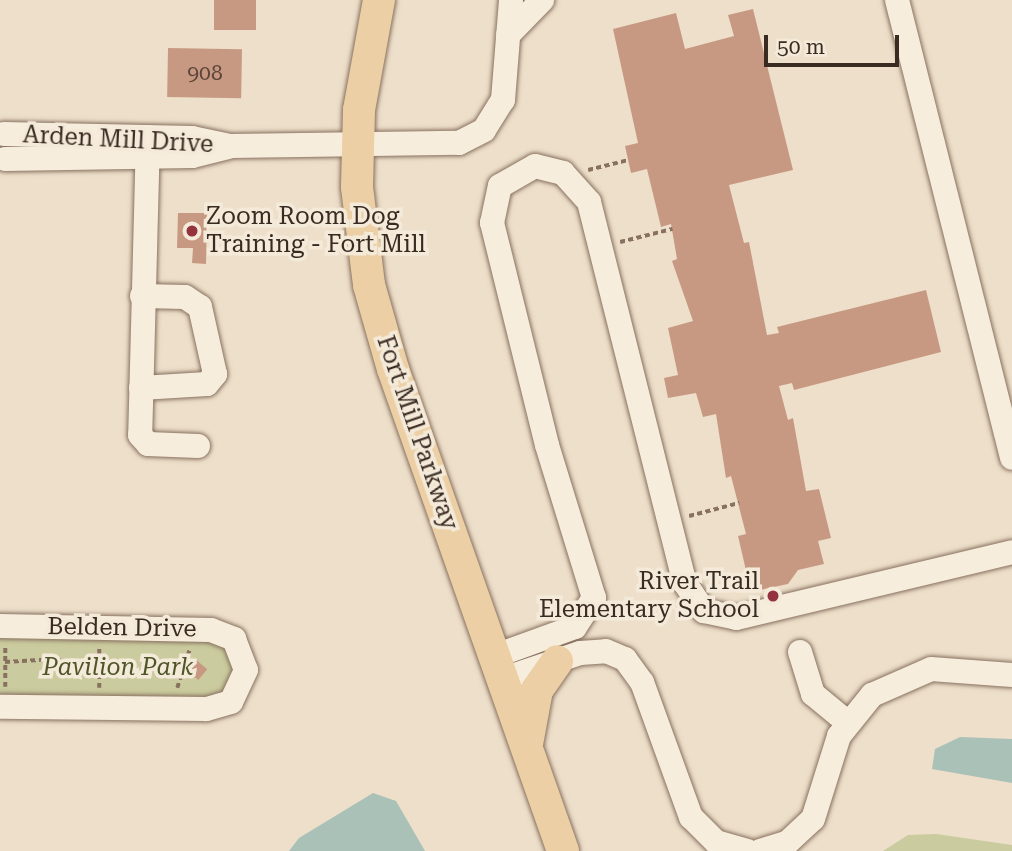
<!DOCTYPE html>
<html>
<head>
<meta charset="utf-8">
<style>
  body { margin:0 }
  #map { position:relative; width:1012px; height:851px; overflow:hidden; background:#eddfca; font-family:"Roboto Serif",serif }
  div>[style] { position:absolute }
  [style*='--x'] { left:calc(var(--x)*1px); top:calc(var(--y)*1px); width:calc(var(--w)*1px); rotate:calc(var(--a)*1deg) }
  .green>* { inset:0; background:#cacb9e }
  .water>* { inset:0; background:#aac1b8 }
  .building>* { inset:0; background:#c89982; transform-origin:0 0 }
  .path>* { height:3.5px; margin-top:-1.75px; transform-origin:0; background:repeating-linear-gradient(90deg,#88715f 0 5px,transparent 0 8.5px) }
  .roads { filter:drop-shadow(0 0 2px #88715f) drop-shadow(0 0 2px #88715f) }
  .minor>* { height:24px; margin:-12px; padding:0 12px; transform-origin:12px; border-radius:12px; background:#f7eddd }
  .major>* { height:32px; margin:-16px; padding:0 16px; transform-origin:16px; border-radius:16px; background:#eccfa5 }
  .dots>* { width:19px; height:19px; translate:-50% -50%; box-sizing:border-box; border:4px solid #f4ead9; border-radius:50% }
  span { translate:-50% -50%; white-space:nowrap; text-align:center; line-height:1.15; -webkit-text-stroke:7px #f4ead9; paint-order:stroke }
  .number-label { font-size:21px; color:#5e463a }
  .number-label span { -webkit-text-stroke-width:0 }
  .street-label { font-size:24px; color:#3a2b22 }
  .poi-label { font-size:24px; color:#3a2b22 }
  .left { translate:0 -50%; text-align:left }
  .right { translate:-100% -50%; text-align:right }
  .park-label { font-size:24px; color:#4e5529; font-style:italic }
  .scale { position:absolute; left:764px; top:35px; width:135px; height:32px; box-sizing:border-box; border:4px solid #3a2b22; border-top:0; padding-left:9px; font-size:21px; line-height:24px; white-space:nowrap; color:#3a2b22; -webkit-text-stroke:5px #f4ead9; paint-order:stroke }
</style>
</head>
<body>
<div id="map">
  <div class="green">
    <i style="clip-path:polygon(0 637px,201px 638px,226px 646px,234px 660px,233px 682px,215px 699px,0 698px)"></i>
    <i style="clip-path:polygon(936px 834px,1012px 845px,1012px 851px,883px 851px,908px 835px)"></i>
  </div>
  <div class="water">
    <i style="clip-path:polygon(960px 737px,1012px 739px,1012px 783px,932px 769px,935px 749px)"></i>
    <i style="clip-path:polygon(373px 793px,396px 801px,425px 851px,289px 851px,299px 838px)"></i>
  </div>
  <div class="building">
    <i style="left:214px;top:0;width:42px;height:30px"></i>
    <i style="clip-path:polygon(753px 9px,793px 170px,729px 185px,744px 243px,749px 242px,767px 335px,779px 333px,777px 327px,926px 290px,941px 352px,794px 390px,792px 383px,779px 386px,788px 420px,793px 418px,806px 491px,819px 489px,831px 538px,818px 541px,824px 564px,798px 570px,788px 584px,751px 592px,738px 536px,746px 534px,731px 476px,726px 478px,716px 414px,703px 417px,696px 393px,668px 398px,664px 378px,678px 375px,668px 328px,693px 321px,672px 261px,677px 259px,671px 224px,661px 227px,647px 169px,631px 173px,625px 146px,638px 143px,613px 29px,676px 13px,685px 49px,734px 36px,728px 15px)"></i>
    <i style="left:168px;top:48px;width:74px;height:49px;rotate:1deg"></i>
    <i style="clip-path:polygon(178px 213px,207px 213px,206px 264px,192px 263px,193px 248px,177px 248px)"></i>
    <i style="left:195px;top:659px;width:16px;height:14px;rotate:40deg"></i>
  </div>
  <div class="path">
    <i style="--x:588;--y:170;--w:41;--a:-14"></i>
    <i style="--x:620;--y:242;--w:54;--a:-14"></i>
    <i style="--x:689;--y:516;--w:52;--a:-14.6"></i>
    <i style="--x:5;--y:662;--w:51;--a:-3.4"></i>
    <i style="--x:56;--y:659;--w:45;--a:14"></i>
    <i style="--x:5;--y:687;--w:41;--a:-90"></i>
    <i style="--x:99;--y:688;--w:41;--a:-90"></i>
    <i style="--x:177;--y:688;--w:42;--a:-72"></i>
  </div>
  <div class="roads">
    <div class="minor">
      <i style="--x:897;--y:0;--w:472;--a:75.9"></i>
      <i style="--x:508;--y:35;--w:49;--a:-45.8"></i>
      <i style="--x:4;--y:134;--w:188;--a:1.2"></i>
      <i style="--x:192;--y:138;--w:40;--a:12"></i>
      <i style="--x:231;--y:146;--w:228;--a:-0.8"></i>
      <i style="--x:459;--y:143;--w:28;--a:-27"></i>
      <i style="--x:484;--y:130;--w:36;--a:-58"></i>
      <i style="--x:503;--y:100;--w:100;--a:-85.4"></i>
      <i style="--x:148;--y:137;--w:298;--a:91.5"></i>
      <i style="--x:140;--y:435;--w:12;--a:48"></i>
      <i style="--x:148;--y:444;--w:50;--a:2.3"></i>
      <i style="--x:5;--y:159;--w:187;--a:-0.9"></i>
      <i style="--x:192;--y:156;--w:36;--a:-14"></i>
      <i style="--x:141;--y:388;--w:66;--a:-3.5"></i>
      <i style="--x:207;--y:384;--w:13;--a:-51"></i>
      <i style="--x:215;--y:374;--w:69;--a:-102.6"></i>
      <i style="--x:200;--y:307;--w:18;--a:-146"></i>
      <i style="--x:185;--y:297;--w:43;--a:-178.7"></i>
      <i style="--x:0;--y:626;--w:211;--a:1.1"></i>
      <i style="--x:211;--y:630;--w:25;--a:21"></i>
      <i style="--x:234;--y:639;--w:33;--a:69"></i>
      <i style="--x:246;--y:670;--w:35;--a:115"></i>
      <i style="--x:231;--y:702;--w:26;--a:164"></i>
      <i style="--x:206;--y:709;--w:206;--a:-179.4"></i>
      <i style="--x:800;--y:652;--w:44;--a:72.8"></i>
      <i style="--x:813;--y:694;--w:44;--a:39.5"></i>
      <i style="--x:495;--y:656;--w:85;--a:-19.9"></i>
      <i style="--x:575;--y:627;--w:35;--a:-57"></i>
      <i style="--x:594;--y:598;--w:160;--a:-107.1"></i>
      <i style="--x:547;--y:445;--w:229;--a:-103.9"></i>
      <i style="--x:492;--y:223;--w:38;--a:-78"></i>
      <i style="--x:500;--y:186;--w:40;--a:-29.7"></i>
      <i style="--x:535;--y:166;--w:29;--a:14"></i>
      <i style="--x:563;--y:173;--w:39;--a:48"></i>
      <i style="--x:589;--y:202;--w:393;--a:75.9"></i>
      <i style="--x:685;--y:583;--w:34;--a:56"></i>
      <i style="--x:704;--y:611;--w:33;--a:12"></i>
      <i style="--x:736;--y:618;--w:284;--a:-13.4"></i>
      <i style="--x:503;--y:679;--w:81;--a:-18.7"></i>
      <i style="--x:580;--y:653;--w:26;--a:-4"></i>
      <i style="--x:606;--y:651;--w:21;--a:23"></i>
      <i style="--x:625;--y:659;--w:29;--a:54"></i>
      <i style="--x:642;--y:682;--w:144;--a:70.1"></i>
      <i style="--x:691;--y:817;--w:35;--a:45"></i>
      <i style="--x:716;--y:842;--w:32;--a:16"></i>
      <i style="--x:760;--y:851;--w:28;--a:-17"></i>
      <i style="--x:787;--y:843;--w:35;--a:-43"></i>
      <i style="--x:813;--y:819;--w:87;--a:-72.6"></i>
      <i style="--x:839;--y:736;--w:53;--a:-51.2"></i>
      <i style="--x:872;--y:695;--w:64;--a:-23.8"></i>
      <i style="--x:931;--y:669;--w:81;--a:4.2"></i>
    </div>
    <div class="major">
      <i style="--x:379;--y:0;--w:112;--a:100.3"></i>
      <i style="--x:359;--y:110;--w:77;--a:91.5"></i>
      <i style="--x:357;--y:187;--w:99;--a:83"></i>
      <i style="--x:369;--y:285;--w:87;--a:74.1"></i>
      <i style="--x:393;--y:369;--w:511;--a:70.57"></i>
      <i style="--x:527;--y:744;--w:55;--a:-79.5"></i>
      <i style="--x:537;--y:690;--w:35;--a:-55"></i>
    </div>
  </div>
  <div class="dots">
    <i style="left:192px;top:231px;background:#94323d"></i>
    <i style="left:773px;top:596px;background:#94323d"></i>
  </div>
  <div class="number-label">
    <span style="left:205px;top:73px">908</span>
  </div>
  <div class="street-label">
    <span style="left:118px;top:140px;rotate:3deg">Arden Mill Drive</span>
    <span style="left:417px;top:433px;rotate:71deg">Fort Mill Parkway</span>
    <span style="left:122px;top:628px;rotate:1deg">Belden Drive</span>
  </div>
  <div class="poi-label">
    <span class="left" style="left:206px;top:231px">Zoom Room Dog<br>Training - Fort Mill</span>
    <span class="right" style="left:759px;top:596px">River Trail<br>Elementary School</span>
  </div>
  <div class="park-label">
    <span style="left:118px;top:668px">Pavilion Park</span>
  </div>
  <div class="scale">50 m</div>
</div>
</body>
</html>
